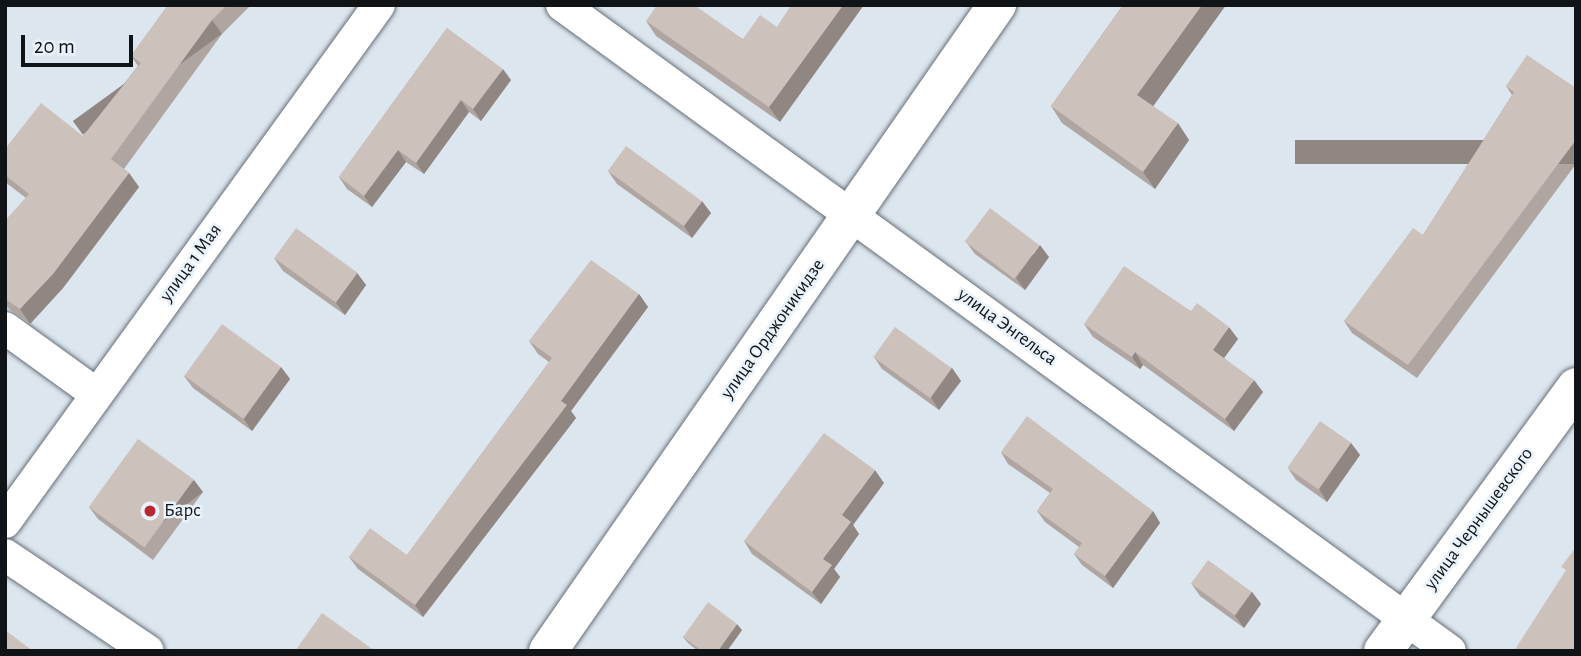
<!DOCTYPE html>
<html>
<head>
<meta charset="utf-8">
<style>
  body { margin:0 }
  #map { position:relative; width:1581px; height:656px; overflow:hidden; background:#dce6ef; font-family:"Alegreya Sans",sans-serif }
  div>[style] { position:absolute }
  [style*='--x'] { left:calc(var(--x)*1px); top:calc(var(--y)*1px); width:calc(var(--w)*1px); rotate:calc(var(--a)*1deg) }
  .roads { filter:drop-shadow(0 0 2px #676f77) drop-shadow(0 0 2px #676f77) }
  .street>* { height:32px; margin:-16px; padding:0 16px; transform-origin:16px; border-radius:16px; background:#fff }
  .secondary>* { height:38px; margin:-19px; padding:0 19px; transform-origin:19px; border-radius:19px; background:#fff }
  .wall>* { inset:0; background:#b0a6a1 }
  .shaded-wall>* { inset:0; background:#908783; transform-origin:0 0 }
  .building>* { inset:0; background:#cdc1bb; transform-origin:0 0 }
  .dots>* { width:19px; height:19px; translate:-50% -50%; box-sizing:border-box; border:4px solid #eaf3fc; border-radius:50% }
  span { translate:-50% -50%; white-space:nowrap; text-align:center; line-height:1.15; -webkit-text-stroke:5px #eaf3fc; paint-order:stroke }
  .street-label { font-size:19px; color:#111417 }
  .poi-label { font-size:19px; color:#111417 }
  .left { translate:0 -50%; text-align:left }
  .frame { position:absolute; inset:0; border:7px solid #111417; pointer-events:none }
  .scale { position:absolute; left:21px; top:35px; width:112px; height:32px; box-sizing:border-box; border:4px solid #111417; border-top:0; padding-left:9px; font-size:21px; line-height:24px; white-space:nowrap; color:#111417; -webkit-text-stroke:5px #eaf3fc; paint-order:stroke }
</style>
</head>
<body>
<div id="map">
  <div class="roads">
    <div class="street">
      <i style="--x:562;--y:5;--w:1098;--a:36.04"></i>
      <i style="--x:5;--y:328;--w:111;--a:35.8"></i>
      <i style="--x:5;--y:522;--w:638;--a:-54.12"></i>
      <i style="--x:5;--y:555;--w:172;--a:33.9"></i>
    </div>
    <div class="secondary">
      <i style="--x:548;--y:651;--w:787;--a:-55.2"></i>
      <i style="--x:1383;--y:651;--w:327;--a:-53.8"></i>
    </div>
  </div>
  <div class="wall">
    <i style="clip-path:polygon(168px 5px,251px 5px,222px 34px,124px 169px,129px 173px,139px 187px,63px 288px,30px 324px,13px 312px,5px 305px,5px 221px,26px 198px,5px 182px,5px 149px,83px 136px,138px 66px,131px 56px)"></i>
    <i style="clip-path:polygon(1123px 5px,1226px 5px,1153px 106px,1189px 140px,1155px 189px,1062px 123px,1051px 106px)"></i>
    <i style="clip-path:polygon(646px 21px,743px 39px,780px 122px,656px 36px)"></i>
    <i style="clip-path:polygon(447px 28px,511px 80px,481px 121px,469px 112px,424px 174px,406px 162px,372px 207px,347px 189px,339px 177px)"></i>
    <i style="clip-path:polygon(1506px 86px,1576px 88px,1576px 164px,1417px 378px,1352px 333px,1344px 321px,1423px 235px,1512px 95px)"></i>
    <i style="clip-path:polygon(608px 171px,711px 213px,692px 238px,617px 184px)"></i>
    <i style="clip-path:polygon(966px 242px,1049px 257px,1025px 290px,975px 254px)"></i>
    <i style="clip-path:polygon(274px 258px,357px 273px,366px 285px,345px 315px,283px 271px)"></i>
    <i style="clip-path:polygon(639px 294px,648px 307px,571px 411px,576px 418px,423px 617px,358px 569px,349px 557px,407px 555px,549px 362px,538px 354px,529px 341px)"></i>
    <i style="clip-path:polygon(1191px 311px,1238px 339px,1224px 358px,1263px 392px,1234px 431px,1143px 365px,1140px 369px,1093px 337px,1084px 324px)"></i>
    <i style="clip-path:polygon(874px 357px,952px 368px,961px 381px,939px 410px,882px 369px)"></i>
    <i style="clip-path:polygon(281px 367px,290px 379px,252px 431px,193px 388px,184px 376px)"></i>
    <i style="clip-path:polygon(1351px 443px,1360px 455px,1327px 502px,1296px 480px,1288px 468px)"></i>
    <i style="clip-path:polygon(1001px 452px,1153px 511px,1160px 523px,1113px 588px,1082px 565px,1074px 554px,1079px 547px,1045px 522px,1037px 511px,1050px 493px,1008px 464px)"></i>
    <i style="clip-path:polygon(884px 483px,853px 525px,859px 534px,834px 569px,840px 577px,821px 604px,752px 554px,744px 541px)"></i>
    <i style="clip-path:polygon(203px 492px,153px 560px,98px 519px,89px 507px)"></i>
    <i style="clip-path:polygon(1191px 583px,1252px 592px,1261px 604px,1244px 628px,1200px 596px)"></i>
    <i style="clip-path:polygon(742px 630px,727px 651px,698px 651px,688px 643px,683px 637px)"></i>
  </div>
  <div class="shaded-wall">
    <i style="clip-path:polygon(843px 5px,864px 5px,780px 122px,769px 107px)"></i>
    <i style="clip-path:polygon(1202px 5px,1226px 5px,1149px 112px,1137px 95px)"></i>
    <i style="left:212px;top:20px;width:17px;height:172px;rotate:54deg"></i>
    <i style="clip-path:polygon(503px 69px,511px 80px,481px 121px,473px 109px)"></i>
    <i style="clip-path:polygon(461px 100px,469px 112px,424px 174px,416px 163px)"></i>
    <i style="clip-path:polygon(1178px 123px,1189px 140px,1155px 189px,1143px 172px)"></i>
    <i style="left:1576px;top:140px;width:24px;height:281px;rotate:90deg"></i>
    <i style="clip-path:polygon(398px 150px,406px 162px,372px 207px,364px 196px)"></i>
    <i style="clip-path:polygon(129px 173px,139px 187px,63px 288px,30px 324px,20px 309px)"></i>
    <i style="clip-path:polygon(702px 201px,711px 213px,692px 238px,684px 226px)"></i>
    <i style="clip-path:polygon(1040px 245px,1049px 257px,1025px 290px,1016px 278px)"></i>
    <i style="clip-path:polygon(357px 273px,366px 285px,345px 315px,336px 303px)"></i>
    <i style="clip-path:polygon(639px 294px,648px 307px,571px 411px,576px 418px,423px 617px,415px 605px,561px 401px)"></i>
    <i style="clip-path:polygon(1229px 327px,1238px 339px,1221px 362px,1213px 350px)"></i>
    <i style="clip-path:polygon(1135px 352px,1143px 365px,1140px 369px,1132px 357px)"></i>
    <i style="clip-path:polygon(281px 367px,290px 379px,252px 431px,244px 419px)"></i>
    <i style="clip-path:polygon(952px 368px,961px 381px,939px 410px,931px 398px)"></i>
    <i style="clip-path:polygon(1254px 380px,1263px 392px,1234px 431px,1225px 419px)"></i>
    <i style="clip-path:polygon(1351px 443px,1360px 455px,1327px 502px,1319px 489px)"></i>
    <i style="clip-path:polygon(875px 470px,884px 483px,853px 525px,859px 534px,834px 569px,840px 577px,821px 604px,812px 592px,823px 559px,842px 515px)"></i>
    <i style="left:194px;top:480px;width:15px;height:83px;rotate:53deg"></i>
    <i style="clip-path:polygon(1153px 511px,1160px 523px,1113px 588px,1105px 576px)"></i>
    <i style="clip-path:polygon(1252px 592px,1261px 604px,1244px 628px,1235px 616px)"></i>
    <i style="clip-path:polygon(737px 624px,742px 630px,727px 651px,718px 651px)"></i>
  </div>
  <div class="building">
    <i style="clip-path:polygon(168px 5px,227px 5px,212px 20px,111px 159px,129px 173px,53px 274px,20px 309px,5px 299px,5px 221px,29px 194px,5px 175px,5px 149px,41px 103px,83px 136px,141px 63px,131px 56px)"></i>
    <i style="clip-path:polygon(657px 5px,694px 5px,743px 39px,760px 15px,777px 27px,791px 5px,843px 5px,769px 107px,646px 21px)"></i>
    <i style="clip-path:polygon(1123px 5px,1202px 5px,1137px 95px,1178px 123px,1143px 172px,1051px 106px)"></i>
    <i style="clip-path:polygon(447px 28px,503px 69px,473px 109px,461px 100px,416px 163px,398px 150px,364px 196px,339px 177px)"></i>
    <i style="clip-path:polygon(1527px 55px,1576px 88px,1576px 140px,1408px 365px,1344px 321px,1413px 228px,1423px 235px,1514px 92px,1506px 86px)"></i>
    <i style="left:626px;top:146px;width:94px;height:31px;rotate:36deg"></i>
    <i style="left:990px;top:208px;width:62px;height:42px;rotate:37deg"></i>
    <i style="left:296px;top:228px;width:76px;height:37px;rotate:36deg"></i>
    <i style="clip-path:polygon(591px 260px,639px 294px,561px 401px,567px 405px,415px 605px,349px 557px,370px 528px,407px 555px,552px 358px,529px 341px)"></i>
    <i style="clip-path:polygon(1124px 266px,1191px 311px,1197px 303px,1229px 327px,1213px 350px,1254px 380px,1225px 419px,1135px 352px,1132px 357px,1084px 324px)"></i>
    <i style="left:222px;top:324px;width:73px;height:64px;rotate:36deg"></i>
    <i style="left:895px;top:327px;width:70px;height:37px;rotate:36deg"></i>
    <i style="clip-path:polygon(1027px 416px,1153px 511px,1105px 576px,1074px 554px,1082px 543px,1037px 511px,1053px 489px,1001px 452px)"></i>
    <i style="left:1320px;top:421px;width:38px;height:57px;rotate:35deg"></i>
    <i style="clip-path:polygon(824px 433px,875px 470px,842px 515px,851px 522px,823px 559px,832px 565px,812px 592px,744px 541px)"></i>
    <i style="left:138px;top:439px;width:69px;height:84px;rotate:36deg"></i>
    <i style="clip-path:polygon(1576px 547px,1576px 651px,1514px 651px,1566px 570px,1561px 567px)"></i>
    <i style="left:1208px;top:560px;width:54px;height:29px;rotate:36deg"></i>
    <i style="clip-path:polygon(708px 602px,737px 624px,718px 651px,702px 651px,683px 637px)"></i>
    <i style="clip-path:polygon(322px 613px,375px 651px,295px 651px)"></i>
    <i style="clip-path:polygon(5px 630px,33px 651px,5px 651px)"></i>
  </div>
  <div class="dots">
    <i style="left:150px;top:511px;background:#b82732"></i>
  </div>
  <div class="street-label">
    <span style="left:191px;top:263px;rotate:-54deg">улица 1 Мая</span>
    <span style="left:1007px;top:327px;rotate:36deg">улица Энгельса</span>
    <span style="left:773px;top:329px;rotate:-55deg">улица Орджоникидзе</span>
    <span style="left:1479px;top:519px;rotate:-54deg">улица Чернышевского</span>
  </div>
  <div class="poi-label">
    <span class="left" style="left:164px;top:511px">Барс</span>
  </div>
  <div class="frame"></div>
  <div class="scale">20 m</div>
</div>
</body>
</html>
